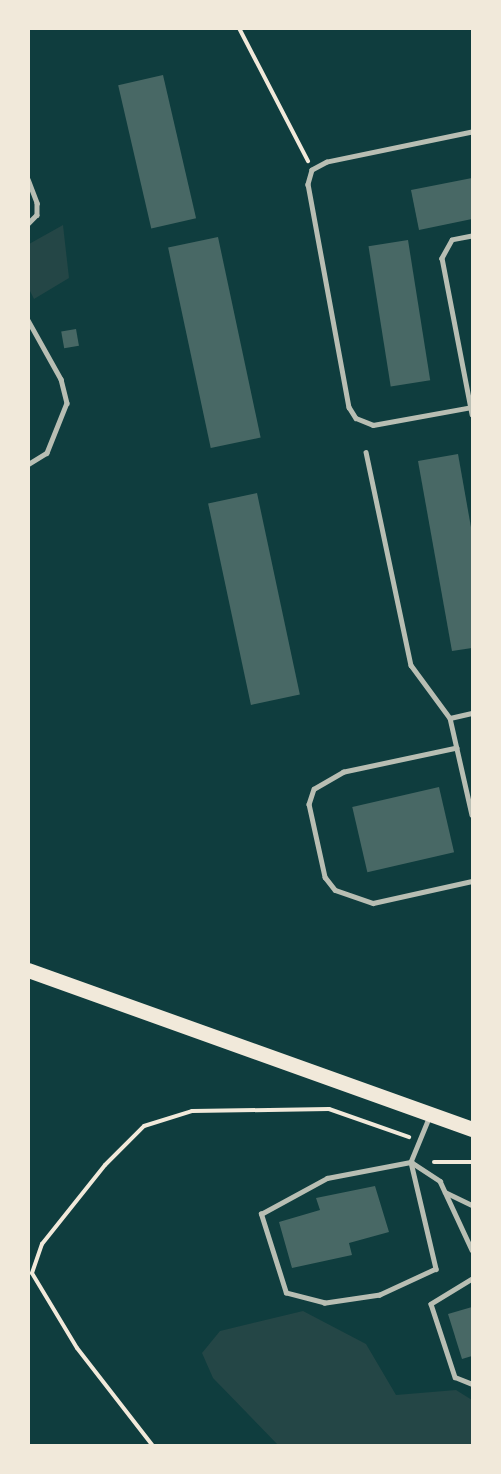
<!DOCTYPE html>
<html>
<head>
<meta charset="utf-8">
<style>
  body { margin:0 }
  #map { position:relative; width:501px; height:1474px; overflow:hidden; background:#0f3d3e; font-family:Overpass,sans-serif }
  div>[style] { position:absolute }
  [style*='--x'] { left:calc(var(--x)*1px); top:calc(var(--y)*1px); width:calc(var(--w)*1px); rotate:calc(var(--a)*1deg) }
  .green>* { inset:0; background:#244646 }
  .building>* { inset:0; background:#486865; transform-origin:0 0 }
  .path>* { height:4px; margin:-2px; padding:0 2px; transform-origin:2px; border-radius:2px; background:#f1e9da }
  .service>* { height:4.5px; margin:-2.25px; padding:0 2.25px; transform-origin:2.25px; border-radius:2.25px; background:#b8beb3 }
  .primary>* { height:15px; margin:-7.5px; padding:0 7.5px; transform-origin:7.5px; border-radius:7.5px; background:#f1e9da }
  span { translate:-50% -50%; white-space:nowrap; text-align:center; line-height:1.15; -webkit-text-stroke:6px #f1e9da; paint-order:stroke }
  .frame { position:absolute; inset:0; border:30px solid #f1e9da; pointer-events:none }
</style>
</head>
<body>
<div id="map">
  <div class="green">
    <i style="clip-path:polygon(63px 225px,69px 278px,34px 299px,29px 289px,29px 244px)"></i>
    <i style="clip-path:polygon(303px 1311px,366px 1344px,396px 1395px,456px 1390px,472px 1400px,472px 1445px,278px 1445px,213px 1378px,202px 1353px,220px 1331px)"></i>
  </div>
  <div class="building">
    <i style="left:163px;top:75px;width:147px;height:46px;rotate:77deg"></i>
    <i style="clip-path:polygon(472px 178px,472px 219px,419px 230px,411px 190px)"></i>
    <i style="left:218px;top:237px;width:205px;height:51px;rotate:78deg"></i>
    <i style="left:408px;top:240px;width:142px;height:40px;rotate:81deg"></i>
    <i style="left:76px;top:329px;width:17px;height:15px;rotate:80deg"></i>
    <i style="clip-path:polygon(458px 454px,472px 533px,472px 648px,452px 651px,418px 461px)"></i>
    <i style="left:257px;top:493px;width:206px;height:50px;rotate:78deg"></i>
    <i style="left:439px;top:787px;width:67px;height:89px;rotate:77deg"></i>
    <i style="clip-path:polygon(375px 1186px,389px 1232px,349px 1243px,352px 1255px,292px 1268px,279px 1222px,320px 1210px,316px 1198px)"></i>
    <i style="clip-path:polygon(472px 1307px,472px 1356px,462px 1359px,448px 1314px)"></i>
  </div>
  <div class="path">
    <i style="--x:239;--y:28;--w:150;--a:62.6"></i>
    <i style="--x:434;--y:1162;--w:38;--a:0"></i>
    <i style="--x:153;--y:1446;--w:124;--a:-127.8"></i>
    <i style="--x:77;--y:1348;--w:87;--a:-121"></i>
    <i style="--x:32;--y:1273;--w:31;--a:-71"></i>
    <i style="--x:42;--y:1244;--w:101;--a:-51.4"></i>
    <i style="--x:105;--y:1165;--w:55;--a:-45"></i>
    <i style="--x:144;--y:1126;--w:50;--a:-17.4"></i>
    <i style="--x:192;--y:1111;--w:137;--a:-0.8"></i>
    <i style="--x:329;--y:1109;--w:85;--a:19.3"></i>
  </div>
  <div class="service">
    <i style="--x:472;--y:132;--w:148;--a:168.3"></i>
    <i style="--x:327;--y:162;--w:17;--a:152"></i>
    <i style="--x:312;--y:170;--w:15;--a:106"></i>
    <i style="--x:308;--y:184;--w:227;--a:79.6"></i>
    <i style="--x:349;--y:407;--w:13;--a:58"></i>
    <i style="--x:356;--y:418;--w:18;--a:22"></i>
    <i style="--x:373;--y:425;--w:101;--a:-10.3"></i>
    <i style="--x:28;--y:179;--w:26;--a:69"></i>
    <i style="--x:37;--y:203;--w:12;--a:90"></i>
    <i style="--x:37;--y:215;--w:13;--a:135"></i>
    <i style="--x:472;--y:236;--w:20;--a:169"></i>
    <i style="--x:452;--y:240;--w:21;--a:119"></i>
    <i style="--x:442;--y:258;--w:159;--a:79.1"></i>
    <i style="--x:28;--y:320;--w:68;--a:60.8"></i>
    <i style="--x:61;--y:379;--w:25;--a:76"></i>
    <i style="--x:67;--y:403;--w:54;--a:111.8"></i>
    <i style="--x:47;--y:453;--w:22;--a:148"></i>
    <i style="--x:366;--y:452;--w:218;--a:78.1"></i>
    <i style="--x:411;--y:665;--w:66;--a:53.7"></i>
    <i style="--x:450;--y:718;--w:23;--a:-13"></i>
    <i style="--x:450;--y:718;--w:99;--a:77.2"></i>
    <i style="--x:457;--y:748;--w:116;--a:168"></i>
    <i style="--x:344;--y:772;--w:34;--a:150"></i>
    <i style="--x:314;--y:789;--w:16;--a:108"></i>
    <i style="--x:309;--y:804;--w:75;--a:77.6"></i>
    <i style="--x:325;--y:877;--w:16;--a:52"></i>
    <i style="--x:335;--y:890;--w:40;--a:18.9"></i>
    <i style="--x:373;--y:903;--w:101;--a:-12.5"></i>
    <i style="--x:430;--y:1116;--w:50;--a:112.4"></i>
    <i style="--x:411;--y:1162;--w:35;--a:33"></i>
    <i style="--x:440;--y:1181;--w:76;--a:65.1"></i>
    <i style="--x:411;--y:1162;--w:110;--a:76.8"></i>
    <i style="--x:436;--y:1269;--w:62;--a:155.1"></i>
    <i style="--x:380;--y:1295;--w:56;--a:171.7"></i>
    <i style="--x:325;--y:1303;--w:40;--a:-165.6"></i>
    <i style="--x:286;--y:1293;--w:83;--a:-107.6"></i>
    <i style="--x:261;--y:1214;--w:75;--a:-28.6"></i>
    <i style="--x:327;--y:1178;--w:86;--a:-10.8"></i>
    <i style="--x:445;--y:1192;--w:30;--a:26"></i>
    <i style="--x:472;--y:1279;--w:48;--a:148.6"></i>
    <i style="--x:431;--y:1304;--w:77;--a:71.8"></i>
    <i style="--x:455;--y:1377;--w:18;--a:22"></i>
  </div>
  <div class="primary">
    <i style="--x:28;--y:970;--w:472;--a:19.7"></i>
  </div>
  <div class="frame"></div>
</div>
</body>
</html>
